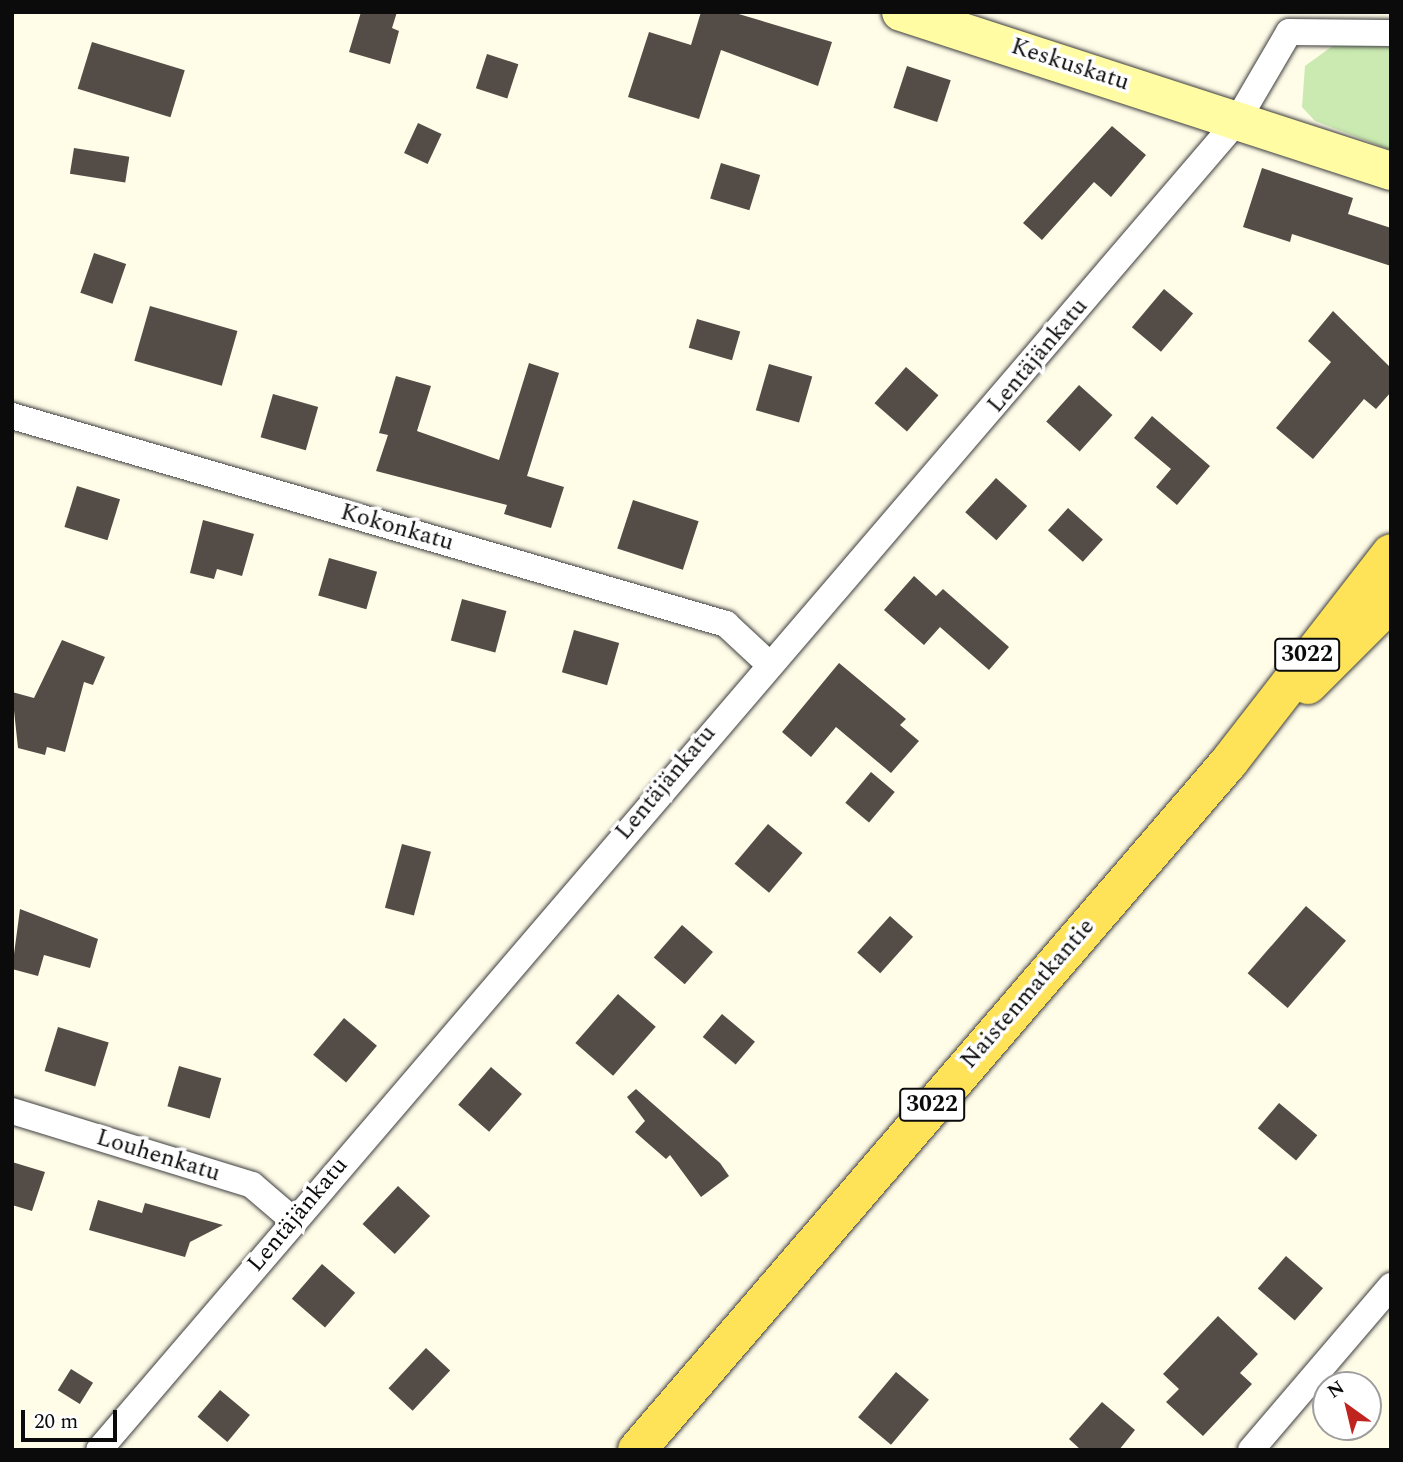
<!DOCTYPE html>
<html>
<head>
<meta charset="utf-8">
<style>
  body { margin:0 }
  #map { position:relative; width:1403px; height:1462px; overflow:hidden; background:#fffce8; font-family:Spectral,serif }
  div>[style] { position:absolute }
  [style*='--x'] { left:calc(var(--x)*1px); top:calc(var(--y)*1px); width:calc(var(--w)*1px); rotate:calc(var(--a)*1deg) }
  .green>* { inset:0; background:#caeab1 }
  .building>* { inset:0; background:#544d47; transform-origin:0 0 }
  .roads { filter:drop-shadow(0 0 2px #3e3e3e) drop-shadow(0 0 2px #3e3e3e) }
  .street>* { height:26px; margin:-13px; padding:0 13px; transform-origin:13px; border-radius:13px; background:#fff }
  .secondary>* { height:38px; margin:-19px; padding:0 19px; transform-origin:19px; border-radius:19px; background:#fffca3 }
  .primary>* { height:38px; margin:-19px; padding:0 19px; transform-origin:19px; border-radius:19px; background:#fee359 }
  span { translate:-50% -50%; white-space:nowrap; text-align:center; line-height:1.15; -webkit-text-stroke:7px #fff; paint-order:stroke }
  .shield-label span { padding:2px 5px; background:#fff; border:2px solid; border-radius:5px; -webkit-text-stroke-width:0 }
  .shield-label { font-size:23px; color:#0b0b0b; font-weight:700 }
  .street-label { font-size:24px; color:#0b0b0b }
  .frame { position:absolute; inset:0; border:14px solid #0b0b0b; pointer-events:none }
  .north { position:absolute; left:1312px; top:1371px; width:70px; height:70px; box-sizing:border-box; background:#fff; border:2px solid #9d9d9d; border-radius:50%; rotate:326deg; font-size:19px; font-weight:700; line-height:28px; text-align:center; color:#0b0b0b }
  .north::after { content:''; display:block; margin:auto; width:24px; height:32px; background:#bf241f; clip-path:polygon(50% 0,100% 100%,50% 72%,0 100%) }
  .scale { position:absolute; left:21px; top:1410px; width:96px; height:32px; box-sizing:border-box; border:4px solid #0b0b0b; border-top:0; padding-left:9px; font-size:21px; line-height:24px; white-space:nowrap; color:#0b0b0b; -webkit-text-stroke:5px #fff; paint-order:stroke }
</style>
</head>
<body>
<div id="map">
  <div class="green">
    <i style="clip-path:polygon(1334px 45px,1391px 47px,1391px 150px,1315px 121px,1302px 107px,1305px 66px)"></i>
  </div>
  <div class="building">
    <i style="clip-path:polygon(361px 12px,397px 12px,392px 28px,399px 31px,390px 64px,349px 52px)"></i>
    <i style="clip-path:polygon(701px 12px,732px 12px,832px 42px,818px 86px,721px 50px,699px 119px,628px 97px,649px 32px,691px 45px)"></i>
    <i style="left:92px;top:42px;width:97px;height:49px;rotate:17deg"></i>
    <i style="left:487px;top:54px;width:33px;height:36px;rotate:18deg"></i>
    <i style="left:907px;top:66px;width:46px;height:44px;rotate:18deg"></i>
    <i style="left:418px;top:123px;width:26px;height:33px;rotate:25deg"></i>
    <i style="clip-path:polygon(1112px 126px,1146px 155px,1111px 197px,1094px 182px,1042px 240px,1023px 223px)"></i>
    <i style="left:74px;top:148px;width:56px;height:26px;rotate:9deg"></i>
    <i style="left:721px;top:163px;width:41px;height:37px;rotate:17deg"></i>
    <i style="clip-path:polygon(1262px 168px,1353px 198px,1348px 214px,1391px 228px,1391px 266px,1292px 234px,1290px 242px,1243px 227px)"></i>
    <i style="left:94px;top:253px;width:34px;height:42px;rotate:19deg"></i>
    <i style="left:1164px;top:289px;width:38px;height:50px;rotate:40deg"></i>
    <i style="left:150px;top:306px;width:91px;height:57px;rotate:16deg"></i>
    <i style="clip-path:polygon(1333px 311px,1391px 368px,1391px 392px,1376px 409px,1364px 399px,1313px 459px,1276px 428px,1331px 362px,1308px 341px)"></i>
    <i style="left:697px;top:319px;width:45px;height:30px;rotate:16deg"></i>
    <i style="clip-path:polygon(529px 363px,559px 373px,527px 476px,564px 487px,551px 528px,504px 514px,507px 505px,376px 471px,388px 435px,379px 433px,396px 376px,431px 386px,417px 431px,499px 460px)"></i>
    <i style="left:769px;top:364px;width:45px;height:48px;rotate:16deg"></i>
    <i style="left:906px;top:367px;width:43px;height:48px;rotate:41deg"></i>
    <i style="left:1079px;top:385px;width:45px;height:49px;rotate:42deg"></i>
    <i style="left:273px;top:394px;width:47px;height:45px;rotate:16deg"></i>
    <i style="clip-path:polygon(1152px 416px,1210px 466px,1177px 505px,1156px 487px,1171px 469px,1134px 438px)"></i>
    <i style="left:996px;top:478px;width:42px;height:46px;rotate:42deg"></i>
    <i style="left:77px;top:486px;width:45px;height:43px;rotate:17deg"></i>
    <i style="left:633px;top:500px;width:69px;height:51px;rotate:18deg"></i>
    <i style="left:1068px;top:508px;width:47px;height:30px;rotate:42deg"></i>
    <i style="clip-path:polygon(203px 520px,254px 534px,242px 576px,217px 569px,214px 579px,190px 573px)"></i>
    <i style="left:329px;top:558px;width:50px;height:39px;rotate:16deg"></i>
    <i style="clip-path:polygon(914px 576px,936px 596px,943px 589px,1009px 647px,989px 670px,940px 627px,924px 645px,884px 610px)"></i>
    <i style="left:462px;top:599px;width:46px;height:43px;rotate:15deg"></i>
    <i style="left:574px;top:630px;width:47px;height:44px;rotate:16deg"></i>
    <i style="clip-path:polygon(62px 640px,105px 657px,93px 685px,84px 682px,65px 752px,47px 747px,45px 755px,18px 748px,12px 692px,34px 698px)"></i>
    <i style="clip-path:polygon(839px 663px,906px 719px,900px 725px,919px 741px,891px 773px,836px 727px,811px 757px,782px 732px)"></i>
    <i style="left:871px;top:772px;width:31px;height:40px;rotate:40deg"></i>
    <i style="left:768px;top:824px;width:45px;height:52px;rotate:40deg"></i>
    <i style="left:402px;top:844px;width:30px;height:66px;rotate:15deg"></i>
    <i style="left:1306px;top:906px;width:53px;height:89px;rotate:41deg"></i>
    <i style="clip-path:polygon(20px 909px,98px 939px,90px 968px,44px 955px,38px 976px,12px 969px)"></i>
    <i style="left:890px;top:916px;width:31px;height:49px;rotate:42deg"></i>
    <i style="left:682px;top:925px;width:41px;height:43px;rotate:41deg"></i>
    <i style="left:618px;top:994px;width:50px;height:65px;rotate:41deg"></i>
    <i style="left:722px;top:1014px;width:43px;height:30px;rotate:40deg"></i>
    <i style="left:344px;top:1018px;width:43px;height:48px;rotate:40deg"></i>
    <i style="left:58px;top:1027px;width:53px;height:46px;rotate:17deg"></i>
    <i style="left:179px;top:1066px;width:44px;height:42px;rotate:16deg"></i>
    <i style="left:491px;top:1067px;width:41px;height:50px;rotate:41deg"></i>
    <i style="clip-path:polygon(636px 1089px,720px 1163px,729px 1176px,701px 1197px,670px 1155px,666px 1159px,635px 1132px,645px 1121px,627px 1097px)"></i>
    <i style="left:1279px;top:1103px;width:50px;height:33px;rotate:40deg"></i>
    <i style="clip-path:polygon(12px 1162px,45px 1172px,32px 1211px,12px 1205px)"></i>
    <i style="left:398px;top:1186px;width:44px;height:52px;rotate:43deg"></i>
    <i style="clip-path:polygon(98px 1200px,142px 1213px,145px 1203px,223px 1225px,190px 1242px,185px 1257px,89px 1230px)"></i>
    <i style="left:1286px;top:1256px;width:49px;height:43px;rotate:41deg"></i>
    <i style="left:322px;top:1264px;width:44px;height:46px;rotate:41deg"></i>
    <i style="clip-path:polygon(1218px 1316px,1258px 1354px,1240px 1373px,1252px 1384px,1203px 1436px,1166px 1402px,1179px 1389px,1163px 1374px)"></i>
    <i style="left:426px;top:1348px;width:33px;height:55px;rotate:43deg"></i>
    <i style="left:71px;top:1369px;width:26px;height:25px;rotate:32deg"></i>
    <i style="left:896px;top:1372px;width:43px;height:59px;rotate:40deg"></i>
    <i style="left:220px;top:1390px;width:39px;height:35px;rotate:40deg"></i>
    <i style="clip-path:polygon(1102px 1402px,1135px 1430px,1119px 1450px,1081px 1450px,1069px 1439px)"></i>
  </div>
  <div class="roads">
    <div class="street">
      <i style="--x:12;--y:416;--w:744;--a:16.24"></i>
      <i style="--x:726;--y:624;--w:57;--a:42.9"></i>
      <i style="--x:12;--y:1111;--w:251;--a:17.1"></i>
      <i style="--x:252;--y:1185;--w:54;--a:40.5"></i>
      <i style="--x:99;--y:1450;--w:1750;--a:-49.43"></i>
      <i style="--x:1237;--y:121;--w:103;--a:-59.7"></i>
      <i style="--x:1289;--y:32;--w:102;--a:0.6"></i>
      <i style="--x:1251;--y:1450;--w:216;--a:-49.5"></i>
    </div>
    <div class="secondary">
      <i style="--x:901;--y:12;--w:515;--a:17.98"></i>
    </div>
    <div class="primary">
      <i style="--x:1308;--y:685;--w:117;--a:-45"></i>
      <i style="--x:637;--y:1450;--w:908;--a:-49.29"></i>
      <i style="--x:1229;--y:762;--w:264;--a:-52.2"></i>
    </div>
  </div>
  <div class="shield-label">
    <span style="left:1307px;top:655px">3022</span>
    <span style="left:932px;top:1105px">3022</span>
  </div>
  <div class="street-label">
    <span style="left:1070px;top:65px;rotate:18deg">Keskuskatu</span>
    <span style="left:1038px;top:356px;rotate:-50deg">Lentäjänkatu</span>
    <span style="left:397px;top:528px;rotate:16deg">Kokonkatu</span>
    <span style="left:666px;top:783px;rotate:-50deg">Lentäjänkatu</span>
    <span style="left:1028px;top:994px;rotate:-49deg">Naistenmatkantie</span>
    <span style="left:158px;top:1156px;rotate:17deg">Louhenkatu</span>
    <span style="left:298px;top:1215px;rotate:-50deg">Lentäjänkatu</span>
  </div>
  <div class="frame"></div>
  <div class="north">N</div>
  <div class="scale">20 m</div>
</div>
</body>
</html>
